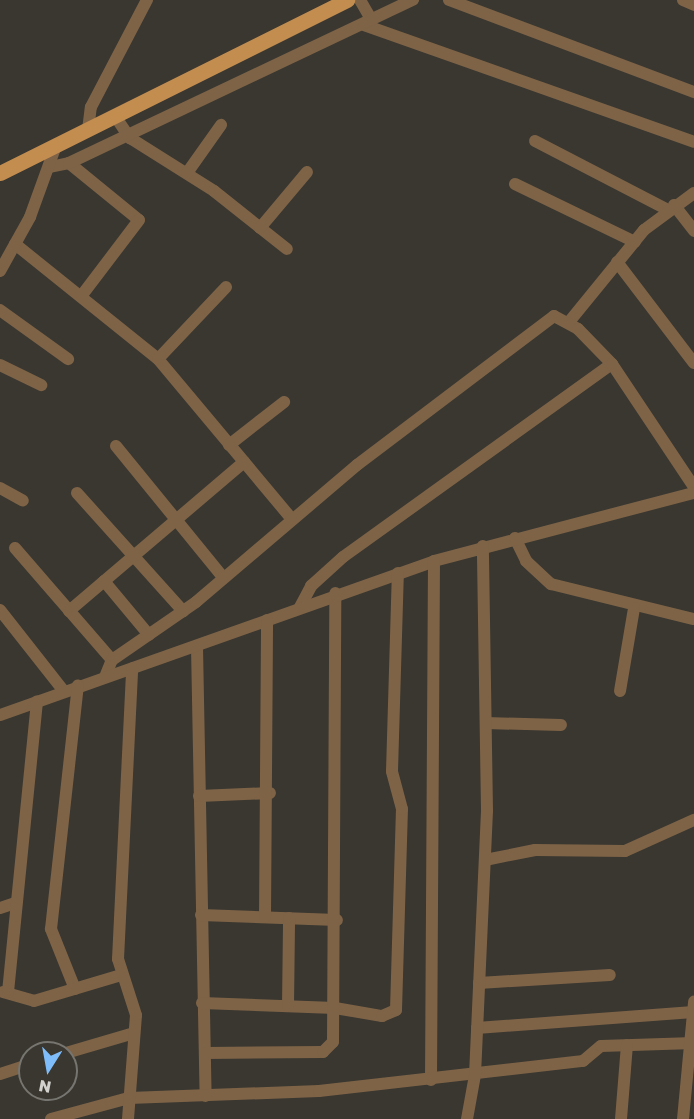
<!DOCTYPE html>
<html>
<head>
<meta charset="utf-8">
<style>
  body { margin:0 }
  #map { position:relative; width:694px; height:1119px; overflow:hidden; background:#393730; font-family:"Golos Text",sans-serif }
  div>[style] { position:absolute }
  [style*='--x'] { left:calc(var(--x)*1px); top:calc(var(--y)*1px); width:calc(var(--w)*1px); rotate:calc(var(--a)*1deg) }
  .minor>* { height:12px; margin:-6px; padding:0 6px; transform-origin:6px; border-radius:6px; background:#7e6347 }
  .major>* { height:15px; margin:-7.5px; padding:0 7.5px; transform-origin:7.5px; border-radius:7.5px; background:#c48d50 }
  span { translate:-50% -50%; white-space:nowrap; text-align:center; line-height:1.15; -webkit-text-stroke:6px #393730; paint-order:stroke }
  .north { position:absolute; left:18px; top:1041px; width:60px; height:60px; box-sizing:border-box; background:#393730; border:2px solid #77756f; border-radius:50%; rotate:191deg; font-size:16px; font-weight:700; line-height:24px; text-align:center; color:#d3d1cd }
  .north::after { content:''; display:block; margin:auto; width:21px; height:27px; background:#7fbdfa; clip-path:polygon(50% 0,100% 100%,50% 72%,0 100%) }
</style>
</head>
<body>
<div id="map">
  <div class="minor">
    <i style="--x:360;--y:0;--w:24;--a:60"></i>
    <i style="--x:449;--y:0;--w:262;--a:20.6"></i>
    <i style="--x:683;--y:0;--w:12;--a:24"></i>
    <i style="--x:364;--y:25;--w:350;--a:19.5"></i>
    <i style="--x:115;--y:116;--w:27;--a:56"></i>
    <i style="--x:130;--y:138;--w:99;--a:32.2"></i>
    <i style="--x:214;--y:191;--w:93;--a:38.5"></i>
    <i style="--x:88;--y:130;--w:23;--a:-83"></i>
    <i style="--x:91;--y:107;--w:121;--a:-62.4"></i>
    <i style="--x:535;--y:141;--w:150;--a:27.4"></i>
    <i style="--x:69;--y:163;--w:90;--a:39.2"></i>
    <i style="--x:139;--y:220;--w:94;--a:127.2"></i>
    <i style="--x:50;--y:167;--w:19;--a:-12"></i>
    <i style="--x:69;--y:163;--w:381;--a:-25.4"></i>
    <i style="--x:187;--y:173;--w:59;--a:-54.7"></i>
    <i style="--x:515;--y:184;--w:133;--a:25.8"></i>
    <i style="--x:674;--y:205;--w:33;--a:52"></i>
    <i style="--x:260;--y:228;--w:73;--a:-50"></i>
    <i style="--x:15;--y:244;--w:184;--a:38.8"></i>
    <i style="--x:158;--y:359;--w:207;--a:50.1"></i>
    <i style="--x:617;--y:262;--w:127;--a:52.7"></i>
    <i style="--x:0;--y:271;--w:62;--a:-60.9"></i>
    <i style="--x:30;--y:217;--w:77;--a:-70.1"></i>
    <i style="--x:0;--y:310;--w:84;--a:35.8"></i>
    <i style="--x:569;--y:322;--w:119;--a:-50.8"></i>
    <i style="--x:644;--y:230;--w:62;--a:-36.5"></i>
    <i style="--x:158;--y:359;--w:99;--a:-46.6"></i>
    <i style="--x:0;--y:365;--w:46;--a:26"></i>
    <i style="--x:229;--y:445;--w:70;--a:-38"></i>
    <i style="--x:116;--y:446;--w:169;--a:50.8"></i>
    <i style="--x:0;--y:488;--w:26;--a:29"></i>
    <i style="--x:77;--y:493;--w:159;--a:48.1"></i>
    <i style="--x:515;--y:538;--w:25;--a:64"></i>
    <i style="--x:526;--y:561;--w:34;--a:43"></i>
    <i style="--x:551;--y:584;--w:147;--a:13.8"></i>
    <i style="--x:15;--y:548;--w:148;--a:49.1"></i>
    <i style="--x:104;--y:581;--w:70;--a:50.2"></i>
    <i style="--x:300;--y:607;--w:24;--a:-62"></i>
    <i style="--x:311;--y:586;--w:43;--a:-42.2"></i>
    <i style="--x:343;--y:557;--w:331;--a:-35.7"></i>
    <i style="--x:0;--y:610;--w:102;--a:51.8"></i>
    <i style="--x:69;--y:611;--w:230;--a:-40.4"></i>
    <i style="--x:197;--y:647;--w:449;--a:88.9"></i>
    <i style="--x:105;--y:677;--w:18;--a:-68"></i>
    <i style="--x:112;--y:660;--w:102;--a:-34.6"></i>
    <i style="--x:196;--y:602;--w:211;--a:-40.4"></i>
    <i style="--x:357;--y:465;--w:247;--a:-37.1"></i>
    <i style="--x:554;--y:316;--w:27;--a:28"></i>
    <i style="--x:578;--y:329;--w:49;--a:45.8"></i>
    <i style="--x:612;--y:364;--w:148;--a:56.3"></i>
    <i style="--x:620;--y:691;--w:84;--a:-80.4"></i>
    <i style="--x:0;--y:715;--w:461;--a:-19.5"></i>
    <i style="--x:434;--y:561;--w:269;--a:-14.7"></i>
    <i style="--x:486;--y:723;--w:75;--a:1.5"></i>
    <i style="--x:199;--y:796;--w:71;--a:-2.4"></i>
    <i style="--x:485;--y:860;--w:51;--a:-11.3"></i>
    <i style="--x:535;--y:850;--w:90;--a:0.6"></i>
    <i style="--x:625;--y:851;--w:76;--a:-24.2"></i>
    <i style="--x:0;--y:908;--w:16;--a:-18"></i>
    <i style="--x:201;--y:915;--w:136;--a:2.1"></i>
    <i style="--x:265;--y:917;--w:297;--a:-89.6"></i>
    <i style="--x:479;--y:983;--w:131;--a:-3.5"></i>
    <i style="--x:75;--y:989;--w:65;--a:-111.8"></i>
    <i style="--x:51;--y:929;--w:245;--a:-83.7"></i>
    <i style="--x:3;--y:992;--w:32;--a:16"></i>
    <i style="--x:34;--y:1001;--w:91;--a:-16.6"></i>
    <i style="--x:8;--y:992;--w:292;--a:-84.3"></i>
    <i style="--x:202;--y:1003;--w:133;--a:2.2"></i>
    <i style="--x:335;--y:1008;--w:48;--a:9.7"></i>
    <i style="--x:382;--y:1016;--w:15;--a:-23"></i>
    <i style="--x:396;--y:1010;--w:201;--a:-88.3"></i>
    <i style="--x:402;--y:809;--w:39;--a:-105"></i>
    <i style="--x:392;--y:771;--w:198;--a:-88.3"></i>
    <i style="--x:288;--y:1006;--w:88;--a:-89.3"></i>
    <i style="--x:477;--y:1028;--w:217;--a:-4.2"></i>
    <i style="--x:66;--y:1053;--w:71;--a:-16.4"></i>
    <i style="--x:205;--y:1053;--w:118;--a:-0.5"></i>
    <i style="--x:323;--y:1052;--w:14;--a:-45"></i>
    <i style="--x:333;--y:1042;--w:449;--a:-89.7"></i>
    <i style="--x:0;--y:1074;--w:32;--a:-18"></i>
    <i style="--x:431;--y:1080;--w:519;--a:-89.67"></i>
    <i style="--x:51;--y:1119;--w:81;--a:-15.1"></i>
    <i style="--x:129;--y:1098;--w:190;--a:-2.1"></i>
    <i style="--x:319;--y:1091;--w:266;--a:-6.5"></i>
    <i style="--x:583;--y:1061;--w:23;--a:-40"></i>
    <i style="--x:601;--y:1046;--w:93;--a:-1.8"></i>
    <i style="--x:128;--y:1119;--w:104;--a:-85.6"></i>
    <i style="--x:136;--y:1015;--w:59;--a:-107.8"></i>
    <i style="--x:118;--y:959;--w:291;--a:-87.2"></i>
    <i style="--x:467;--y:1119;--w:45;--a:-79.7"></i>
    <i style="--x:475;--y:1075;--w:264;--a:-87.4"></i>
    <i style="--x:487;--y:811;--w:265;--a:-90.9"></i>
    <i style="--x:621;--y:1119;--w:74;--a:-85.4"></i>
    <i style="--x:683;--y:1119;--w:118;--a:-84.6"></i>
  </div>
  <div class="major">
    <i style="--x:0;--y:173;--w:388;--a:-26.5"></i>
  </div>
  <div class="north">N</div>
</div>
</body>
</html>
